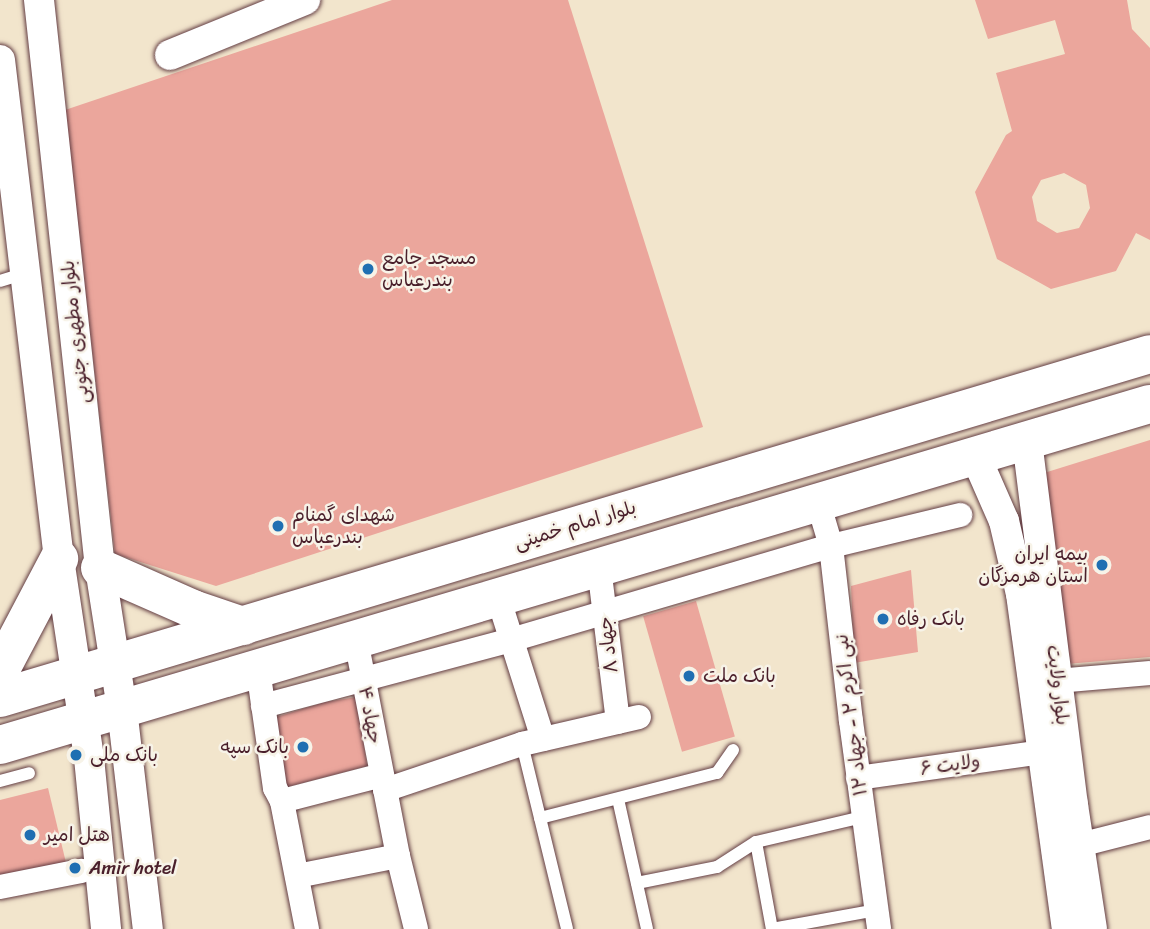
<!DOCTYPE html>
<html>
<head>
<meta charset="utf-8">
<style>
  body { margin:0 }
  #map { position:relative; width:1150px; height:929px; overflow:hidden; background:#f2e5cc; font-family:Sriracha,"Playpen Sans Arabic",sans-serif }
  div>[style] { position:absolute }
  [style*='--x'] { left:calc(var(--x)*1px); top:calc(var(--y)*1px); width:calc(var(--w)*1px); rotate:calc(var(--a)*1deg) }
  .building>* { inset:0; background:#eba69c; transform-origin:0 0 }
  .roads { filter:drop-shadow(0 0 2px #633d43) drop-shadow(0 0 2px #633d43) }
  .service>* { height:12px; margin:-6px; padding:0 6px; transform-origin:6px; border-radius:6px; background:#fff }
  .minor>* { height:24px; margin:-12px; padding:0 12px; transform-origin:12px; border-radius:12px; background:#fff }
  .tertiary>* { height:30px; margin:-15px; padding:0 15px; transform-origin:15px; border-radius:15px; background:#fff }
  .primary>* { height:38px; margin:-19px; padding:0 19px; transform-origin:19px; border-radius:19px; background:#fff }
  .dots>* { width:19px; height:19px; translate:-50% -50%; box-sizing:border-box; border:4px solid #f7f3e8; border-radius:50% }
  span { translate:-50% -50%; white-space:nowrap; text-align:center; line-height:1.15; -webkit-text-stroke:5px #f7f3e8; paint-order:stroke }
  .poi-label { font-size:19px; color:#4a1f2b }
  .left { translate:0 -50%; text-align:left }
  .right { translate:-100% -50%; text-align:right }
  .street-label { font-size:19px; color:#4a1f2b }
</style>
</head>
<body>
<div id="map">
  <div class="building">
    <i style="clip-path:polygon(392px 0,568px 0,703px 427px,216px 586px,115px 554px,65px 110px)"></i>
    <i style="clip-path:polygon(evenodd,975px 0,1127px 0,1132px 29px,1150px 48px,1150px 240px,1136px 233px,1116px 271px,1051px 289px,997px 259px,975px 192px,1006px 135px,1012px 131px,996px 73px,1065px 54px,1055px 20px,988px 39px,975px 0,1064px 173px,1086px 185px,1090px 208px,1079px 228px,1057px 233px,1037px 221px,1032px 197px,1041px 180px,1064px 173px)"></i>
    <i style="clip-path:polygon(1150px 440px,1150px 657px,1066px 664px,1044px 473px)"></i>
    <i style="clip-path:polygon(911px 570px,918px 652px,854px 663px,851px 586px)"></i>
    <i style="left:696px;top:601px;width:141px;height:55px;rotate:74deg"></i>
    <i style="clip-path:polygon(357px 697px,367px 766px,283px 788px,270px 719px,325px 702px)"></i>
    <i style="clip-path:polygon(48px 788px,68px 871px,0 887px,0 800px)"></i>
  </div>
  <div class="roads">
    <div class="service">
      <i style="--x:0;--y:281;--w:27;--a:-17"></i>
      <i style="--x:522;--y:744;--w:190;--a:76.3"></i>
      <i style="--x:0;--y:781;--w:30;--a:-15"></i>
      <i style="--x:618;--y:799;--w:133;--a:77.4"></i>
      <i style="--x:540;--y:818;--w:183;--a:-14.3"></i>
      <i style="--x:717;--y:773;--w:28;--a:-55"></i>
      <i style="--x:756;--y:842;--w:88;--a:79.6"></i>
      <i style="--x:637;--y:883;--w:82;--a:-11.3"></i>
      <i style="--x:717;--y:867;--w:46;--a:-32.7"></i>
      <i style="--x:756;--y:842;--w:110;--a:-13.2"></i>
      <i style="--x:772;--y:929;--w:107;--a:-10.3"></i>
    </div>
    <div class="minor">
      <i style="--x:818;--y:502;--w:46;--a:73.5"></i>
      <i style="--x:831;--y:546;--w:176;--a:83.5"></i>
      <i style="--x:851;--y:721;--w:210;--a:82.3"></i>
      <i style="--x:599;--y:567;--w:156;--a:83"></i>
      <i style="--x:498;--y:597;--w:149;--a:72.4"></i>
      <i style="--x:356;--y:640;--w:220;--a:79"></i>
      <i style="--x:398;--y:856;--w:75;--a:76.1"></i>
      <i style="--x:258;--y:669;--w:120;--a:81.9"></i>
      <i style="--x:275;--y:788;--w:15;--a:62"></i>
      <i style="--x:1057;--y:681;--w:93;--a:-4.9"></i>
      <i style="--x:263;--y:706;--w:260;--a:-14.9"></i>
      <i style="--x:514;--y:639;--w:330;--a:-16.4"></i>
      <i style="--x:831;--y:546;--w:133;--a:-13.5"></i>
      <i style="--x:858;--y:778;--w:186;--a:-8"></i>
      <i style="--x:385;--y:790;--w:145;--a:-18.6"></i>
      <i style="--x:522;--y:744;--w:120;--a:-13"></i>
      <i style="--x:1080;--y:845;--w:72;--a:-14.4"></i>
      <i style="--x:297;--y:876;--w:103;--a:-11.2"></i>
      <i style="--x:0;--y:887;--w:83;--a:-11.2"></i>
      <i style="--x:307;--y:929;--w:130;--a:-101.1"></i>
      <i style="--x:282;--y:801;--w:103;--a:-14.6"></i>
    </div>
    <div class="tertiary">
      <i style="--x:39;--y:0;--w:571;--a:83.87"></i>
      <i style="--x:100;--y:568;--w:143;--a:81.1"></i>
      <i style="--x:122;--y:709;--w:222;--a:83.3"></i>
      <i style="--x:170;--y:55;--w:146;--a:-22.2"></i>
      <i style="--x:0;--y:60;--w:502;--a:83.26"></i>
      <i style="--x:59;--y:559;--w:201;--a:81.4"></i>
      <i style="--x:89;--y:758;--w:172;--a:84.3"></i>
      <i style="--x:1027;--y:441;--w:367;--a:82.8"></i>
      <i style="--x:1073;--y:805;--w:125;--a:81.3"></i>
      <i style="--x:975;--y:455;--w:72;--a:66.3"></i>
      <i style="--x:1004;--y:521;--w:75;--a:76.9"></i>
      <i style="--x:1021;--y:594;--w:338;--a:82.2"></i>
    </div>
    <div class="primary">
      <i style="--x:100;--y:568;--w:102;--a:23.8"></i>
      <i style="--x:193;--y:609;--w:53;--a:18.8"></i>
      <i style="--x:0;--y:671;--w:127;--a:-62.2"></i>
      <i style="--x:0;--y:698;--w:1200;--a:-16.65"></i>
      <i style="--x:0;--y:745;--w:1199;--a:-16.52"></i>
    </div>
  </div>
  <div class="dots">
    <i style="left:368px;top:269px;background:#1f6fb2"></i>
    <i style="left:278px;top:526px;background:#1f6fb2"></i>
    <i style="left:1102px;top:565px;background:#1f6fb2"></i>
    <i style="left:883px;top:619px;background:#1f6fb2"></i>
    <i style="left:689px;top:676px;background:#1f6fb2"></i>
    <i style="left:303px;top:747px;background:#1f6fb2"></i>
    <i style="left:76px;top:755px;background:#1f6fb2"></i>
    <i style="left:30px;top:835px;background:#1f6fb2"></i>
    <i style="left:75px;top:868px;background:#1f6fb2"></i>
  </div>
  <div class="poi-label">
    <span class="left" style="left:382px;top:269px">مسجد جامع<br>بندرعباس</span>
    <span class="left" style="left:292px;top:526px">شهدای گمنام<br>بندرعباس</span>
    <span class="right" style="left:1088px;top:565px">بیمه ایران<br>استان هرمزگان</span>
    <span class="left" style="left:897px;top:619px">بانک رفاه</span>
    <span class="left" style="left:703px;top:676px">بانک ملت</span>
    <span class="right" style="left:289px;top:747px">بانک سپه</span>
    <span class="left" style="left:90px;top:755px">بانک ملی</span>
    <span class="left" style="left:44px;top:835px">هتل امیر</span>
    <span class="left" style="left:89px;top:868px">Amir hotel</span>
  </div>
  <div class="street-label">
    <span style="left:75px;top:332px;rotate:-96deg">بلوار مطهری جنوبی</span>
    <span style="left:575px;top:525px;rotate:-17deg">بلوار امام خمینی</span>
    <span style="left:608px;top:645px;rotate:-97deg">جهاد ۸</span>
    <span style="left:1058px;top:685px;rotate:83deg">بلوار ولایت</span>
    <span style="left:370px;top:715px;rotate:79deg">جهاد ۴</span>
    <span style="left:851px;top:715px;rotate:-97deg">نبی اکرم ۲ - جهاد ۱۲</span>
    <span style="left:950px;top:765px;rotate:-8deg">ولایت ۶</span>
  </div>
</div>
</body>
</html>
